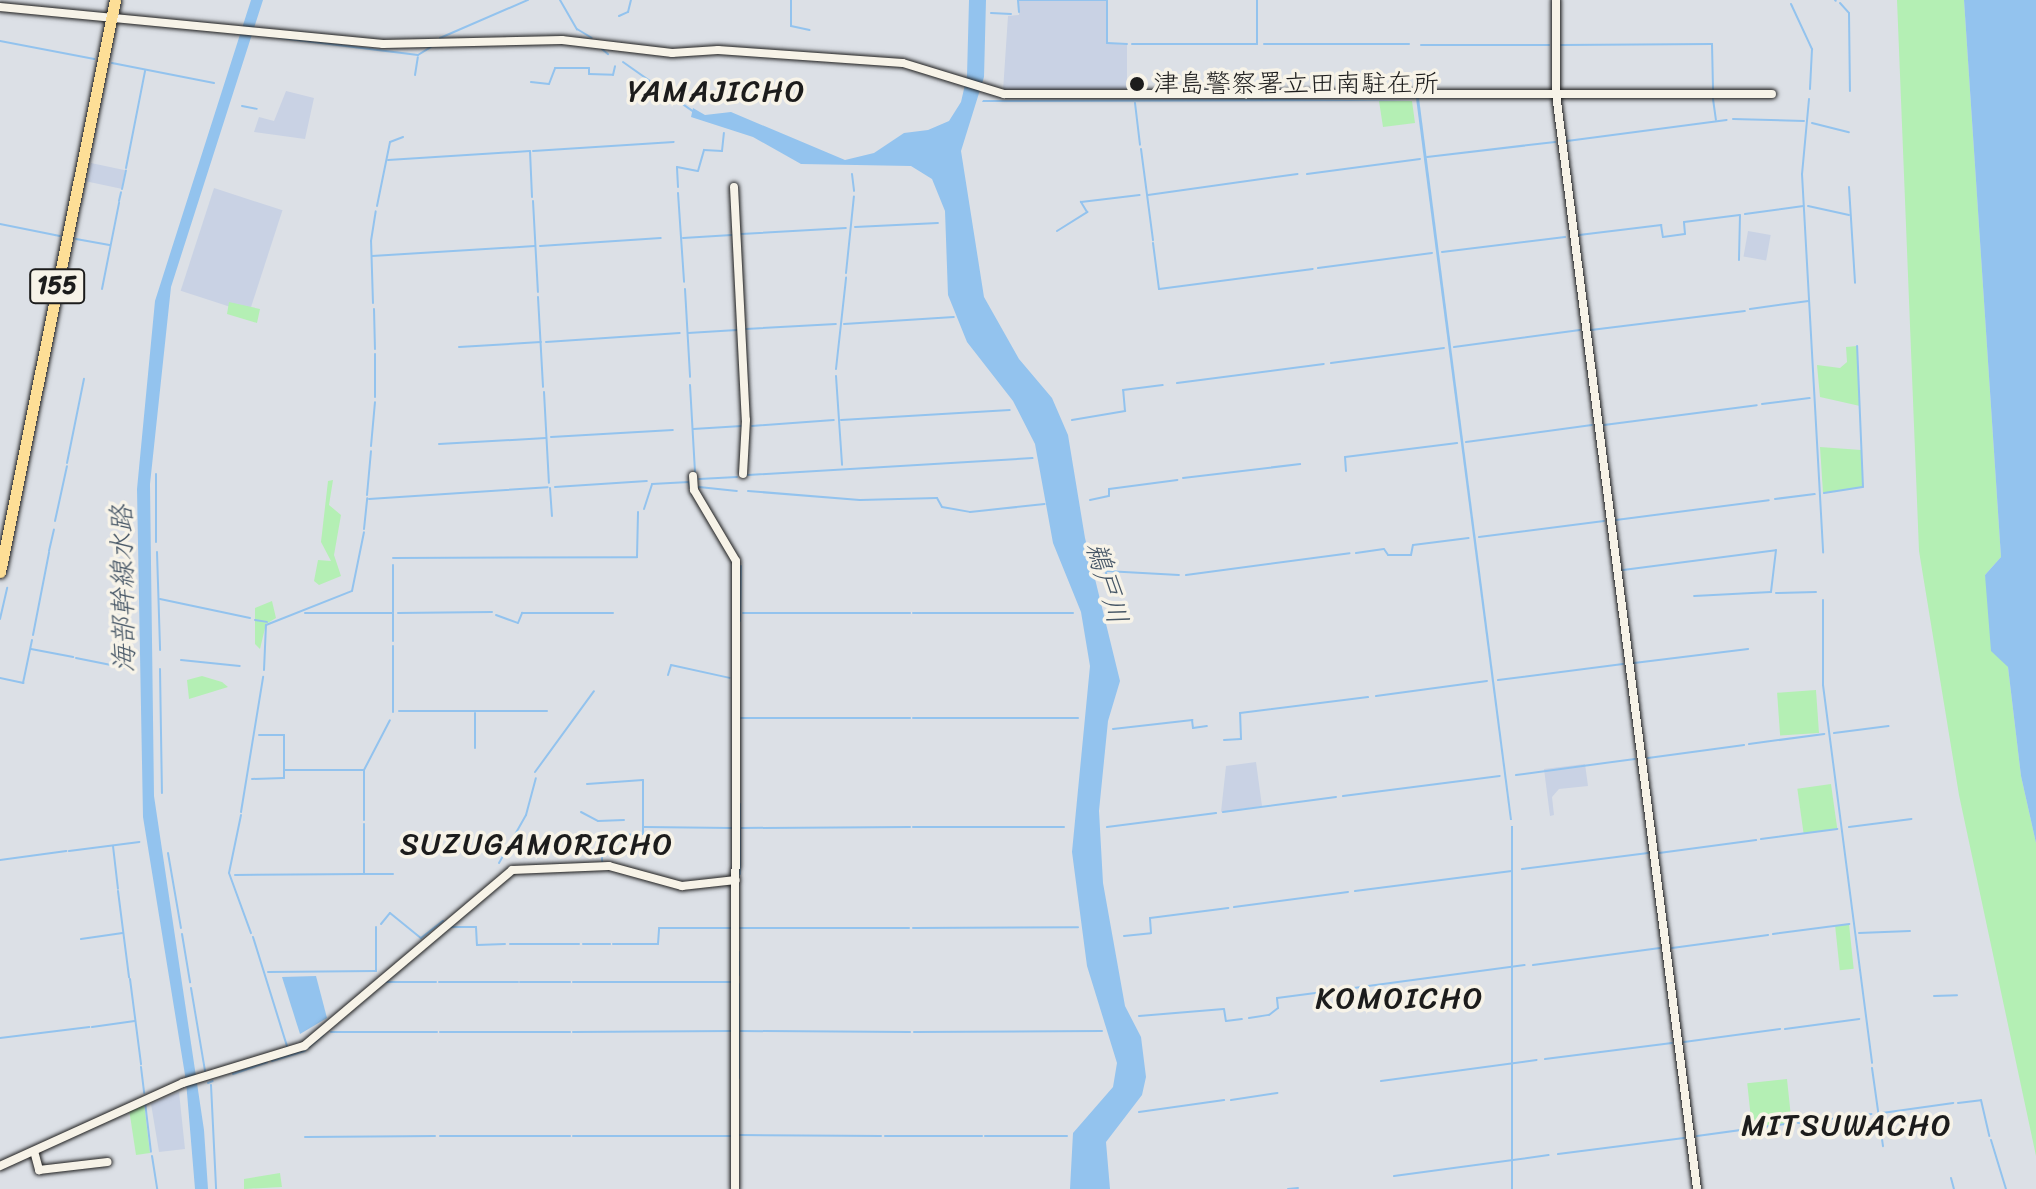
<!DOCTYPE html>
<html>
<head>
<meta charset="utf-8">
<style>
  body { margin:0 }
  #map { position:relative; width:2036px; height:1189px; overflow:hidden; background:#dce0e6; font-family:Sriracha,"Klee One",sans-serif }
  div>[style] { position:absolute }
  [style*='--x'] { left:calc(var(--x)*1px); top:calc(var(--y)*1px); width:calc(var(--w)*1px); rotate:calc(var(--a)*1deg) }
  .built>* { inset:0; background:#c9d2e4; transform-origin:0 0 }
  .green>* { inset:0; background:#b4efb4; transform-origin:0 0 }
  .water>* { inset:0; background:#93c3ee; transform-origin:0 0 }
  .stream>* { height:2px; margin:-1px; padding:0 1px; transform-origin:1px; border-radius:1px; background:#93c3ee }
  .roads { filter:drop-shadow(0 0 2px #1c1c1c) drop-shadow(0 0 2px #1c1c1c) }
  .secondary>* { height:8px; margin:-4px; padding:0 4px; transform-origin:4px; border-radius:4px; background:#f7f3e8 }
  .highway>* { height:11px; margin:-5.5px; padding:0 5.5px; transform-origin:5.5px; border-radius:5.5px; background:#fdde96 }
  .dots>* { width:22px; height:22px; translate:-50% -50%; box-sizing:border-box; border:4px solid #f7f3e8; border-radius:50% }
  span { translate:-50% -50%; white-space:nowrap; text-align:center; line-height:1.15; -webkit-text-stroke:7px #f7f3e8; paint-order:stroke }
  .shield-label span { padding:2px 6px; background:#f7f3e8; border:2px solid; border-radius:6px; -webkit-text-stroke-width:0 }
  .shield-label { font-size:24px; color:#1c1c1c; font-weight:700 }
  .poi-label { font-size:26px; color:#1c1c1c }
  .left { translate:0 -50%; text-align:left }
  .water-label { font-size:28px; color:#465666; font-style:italic }
  .quarter-label { font-size:30px; color:#1c1c1c; letter-spacing:2px }
</style>
</head>
<body>
<div id="map">
  <div class="built">
    <i style="clip-path:polygon(1019px 1px,1106px 1px,1106px 43px,1127px 45px,1127px 89px,1003px 91px,1008px 16px,1019px 15px)"></i>
    <i style="clip-path:polygon(286px 91px,314px 98px,305px 139px,254px 132px,259px 117px,274px 121px)"></i>
    <i style="left:91px;top:163px;width:35px;height:19px;rotate:12deg"></i>
    <i style="left:214px;top:188px;width:72px;height:108px;rotate:18deg"></i>
    <i style="left:1748px;top:231px;width:23px;height:26px;rotate:10deg"></i>
    <i style="clip-path:polygon(1256px 762px,1262px 806px,1221px 812px,1226px 766px)"></i>
    <i style="clip-path:polygon(1585px 764px,1588px 786px,1559px 789px,1552px 797px,1554px 815px,1550px 816px,1544px 769px)"></i>
    <i style="clip-path:polygon(179px 1092px,185px 1149px,159px 1152px,151px 1104px)"></i>
  </div>
  <div class="green">
    <i style="clip-path:polygon(1897px 0,1964px 0,2001px 557px,1985px 575px,2008px 667px,2021px 776px,2036px 843px,2036px 1156px,1959px 795px,1919px 551px)"></i>
    <i style="clip-path:polygon(1379px 101px,1412px 101px,1415px 123px,1383px 127px)"></i>
    <i style="clip-path:polygon(229px 302px,260px 309px,257px 323px,227px 314px)"></i>
    <i style="clip-path:polygon(1857px 346px,1860px 406px,1820px 397px,1817px 365px,1840px 368px,1847px 362px,1846px 347px)"></i>
    <i style="clip-path:polygon(1820px 447px,1861px 450px,1863px 487px,1823px 493px)"></i>
    <i style="clip-path:polygon(333px 480px,329px 505px,341px 515px,334px 555px,341px 576px,319px 585px,314px 581px,318px 560px,331px 561px,321px 542px,328px 481px)"></i>
    <i style="clip-path:polygon(272px 601px,276px 618px,266px 624px,260px 649px,255px 644px,255px 608px)"></i>
    <i style="clip-path:polygon(202px 676px,222px 682px,228px 687px,189px 699px,187px 680px)"></i>
    <i style="left:1816px;top:690px;width:43px;height:39px;rotate:86deg"></i>
    <i style="left:1831px;top:784px;width:45px;height:34px;rotate:82deg"></i>
    <i style="left:1849px;top:924px;width:45px;height:14px;rotate:84deg"></i>
    <i style="left:1787px;top:1079px;width:44px;height:40px;rotate:84deg"></i>
    <i style="clip-path:polygon(144px 1103px,150px 1153px,136px 1155px,129px 1109px)"></i>
    <i style="clip-path:polygon(280px 1173px,282px 1187px,244px 1189px,244px 1179px)"></i>
  </div>
  <div class="water">
    <i style="clip-path:polygon(251px 0,263px 0,171px 287px,150px 484px,154px 796px,204px 1130px,208px 1189px,195px 1189px,186px 1081px,143px 817px,137px 489px,155px 301px)"></i>
    <i style="clip-path:polygon(969px 0,986px 0,984px 77px,961px 151px,984px 297px,1019px 359px,1052px 398px,1068px 435px,1085px 538px,1120px 681px,1108px 721px,1099px 811px,1103px 883px,1125px 1006px,1141px 1037px,1146px 1077px,1142px 1095px,1106px 1142px,1110px 1189px,1070px 1189px,1073px 1133px,1113px 1087px,1117px 1063px,1087px 966px,1072px 852px,1090px 666px,1081px 612px,1053px 543px,1035px 444px,1013px 401px,967px 342px,948px 295px,945px 211px,932px 179px,911px 166px,801px 164px,753px 137px,691px 117px,693px 108px,705px 115px,731px 112px,845px 160px,874px 153px,904px 133px,928px 130px,949px 121px,961px 102px,967px 76px)"></i>
    <i style="clip-path:polygon(1964px 0,2036px 0,2036px 843px,2021px 776px,2008px 667px,1991px 651px,1985px 575px,2001px 557px)"></i>
    <i style="clip-path:polygon(1416px 98px,1419px 98px,1512px 820px,1510px 820px)"></i>
    <i style="clip-path:polygon(1289px 99px,1412px 101px,982px 102px,983px 100px)"></i>
    <i style="left:1511px;top:826px;width:2px;height:366px"></i>
    <i style="clip-path:polygon(316px 976px,327px 1018px,300px 1034px,282px 977px)"></i>
  </div>
  <div class="stream">
    <i style="--x:560;--y:0;--w:34;--a:60"></i>
    <i style="--x:577;--y:29;--w:17;--a:31"></i>
    <i style="--x:791;--y:0;--w:26;--a:90"></i>
    <i style="--x:791;--y:26;--w:19;--a:12"></i>
    <i style="--x:1835;--y:0;--w:1;--a:45"></i>
    <i style="--x:1840;--y:3;--w:13;--a:48"></i>
    <i style="--x:1849;--y:13;--w:78;--a:89.3"></i>
    <i style="--x:1791;--y:4;--w:50;--a:65"></i>
    <i style="--x:1812;--y:49;--w:40;--a:92.9"></i>
    <i style="--x:1019;--y:12;--w:12;--a:-95"></i>
    <i style="--x:1018;--y:0;--w:89;--a:0"></i>
    <i style="--x:1107;--y:0;--w:43;--a:90"></i>
    <i style="--x:1107;--y:43;--w:20;--a:3"></i>
    <i style="--x:991;--y:13;--w:20;--a:3"></i>
    <i style="--x:619;--y:16;--w:10;--a:-24"></i>
    <i style="--x:628;--y:12;--w:12;--a:-76"></i>
    <i style="--x:281;--y:38;--w:138;--a:7.1"></i>
    <i style="--x:418;--y:55;--w:15;--a:-32"></i>
    <i style="--x:440;--y:38;--w:96;--a:-23.4"></i>
    <i style="--x:0;--y:41;--w:96;--a:10.8"></i>
    <i style="--x:1132;--y:44;--w:125;--a:0"></i>
    <i style="--x:1257;--y:44;--w:44;--a:-90"></i>
    <i style="--x:1264;--y:44;--w:145;--a:0"></i>
    <i style="--x:1421;--y:45;--w:128;--a:0"></i>
    <i style="--x:1561;--y:45;--w:151;--a:-0.4"></i>
    <i style="--x:1712;--y:44;--w:45;--a:88.7"></i>
    <i style="--x:602;--y:49;--w:8;--a:40"></i>
    <i style="--x:623;--y:62;--w:87;--a:35.2"></i>
    <i style="--x:112;--y:63;--w:104;--a:11.1"></i>
    <i style="--x:415;--y:75;--w:18;--a:-81"></i>
    <i style="--x:531;--y:82;--w:18;--a:6"></i>
    <i style="--x:549;--y:84;--w:17;--a:-69"></i>
    <i style="--x:555;--y:68;--w:34;--a:0"></i>
    <i style="--x:589;--y:68;--w:6;--a:90"></i>
    <i style="--x:589;--y:74;--w:24;--a:2"></i>
    <i style="--x:613;--y:75;--w:9;--a:-77"></i>
    <i style="--x:1713;--y:99;--w:21;--a:82"></i>
    <i style="--x:1809;--y:99;--w:75;--a:95.3"></i>
    <i style="--x:1802;--y:174;--w:379;--a:86.8"></i>
    <i style="--x:1135;--y:103;--w:42;--a:83.2"></i>
    <i style="--x:242;--y:106;--w:15;--a:11"></i>
    <i style="--x:1733;--y:119;--w:71;--a:1.6"></i>
    <i style="--x:1812;--y:123;--w:38;--a:14"></i>
    <i style="--x:1567;--y:141;--w:161;--a:-7.5"></i>
    <i style="--x:1141;--y:149;--w:92;--a:82.5"></i>
    <i style="--x:533;--y:151;--w:141;--a:-3.7"></i>
    <i style="--x:1427;--y:157;--w:129;--a:-6.7"></i>
    <i style="--x:388;--y:160;--w:142;--a:-3.6"></i>
    <i style="--x:530;--y:151;--w:46;--a:87.5"></i>
    <i style="--x:126;--y:168;--w:99;--a:-78.9"></i>
    <i style="--x:852;--y:174;--w:17;--a:83"></i>
    <i style="--x:1307;--y:174;--w:114;--a:-7.6"></i>
    <i style="--x:678;--y:187;--w:20;--a:-93"></i>
    <i style="--x:677;--y:167;--w:21;--a:11"></i>
    <i style="--x:698;--y:171;--w:22;--a:-74"></i>
    <i style="--x:704;--y:150;--w:18;--a:3"></i>
    <i style="--x:722;--y:151;--w:18;--a:-84"></i>
    <i style="--x:1849;--y:187;--w:96;--a:86.4"></i>
    <i style="--x:122;--y:189;--w:19;--a:-78"></i>
    <i style="--x:678;--y:193;--w:89;--a:86.1"></i>
    <i style="--x:1148;--y:195;--w:151;--a:-8"></i>
    <i style="--x:119;--y:201;--w:9;--a:-77"></i>
    <i style="--x:533;--y:201;--w:91;--a:86.9"></i>
    <i style="--x:377;--y:206;--w:65;--a:-78.5"></i>
    <i style="--x:390;--y:142;--w:14;--a:-21"></i>
    <i style="--x:1808;--y:206;--w:42;--a:12.4"></i>
    <i style="--x:1745;--y:214;--w:59;--a:-7.9"></i>
    <i style="--x:0;--y:224;--w:61;--a:11.3"></i>
    <i style="--x:855;--y:227;--w:83;--a:-2.8"></i>
    <i style="--x:1057;--y:231;--w:36;--a:-32"></i>
    <i style="--x:1087;--y:212;--w:12;--a:-121"></i>
    <i style="--x:1081;--y:202;--w:59;--a:-6.8"></i>
    <i style="--x:741;--y:234;--w:105;--a:-3.3"></i>
    <i style="--x:1579;--y:235;--w:83;--a:-7"></i>
    <i style="--x:1661;--y:225;--w:12;--a:81"></i>
    <i style="--x:1663;--y:237;--w:22;--a:-8"></i>
    <i style="--x:1685;--y:234;--w:12;--a:-95"></i>
    <i style="--x:1684;--y:222;--w:56;--a:-7.1"></i>
    <i style="--x:1740;--y:215;--w:45;--a:91.3"></i>
    <i style="--x:683;--y:238;--w:49;--a:-3.5"></i>
    <i style="--x:76;--y:239;--w:34;--a:10"></i>
    <i style="--x:1153;--y:243;--w:46;--a:82.6"></i>
    <i style="--x:1159;--y:289;--w:155;--a:-7.4"></i>
    <i style="--x:540;--y:246;--w:121;--a:-3.8"></i>
    <i style="--x:1442;--y:252;--w:124;--a:-7"></i>
    <i style="--x:372;--y:256;--w:163;--a:-3.5"></i>
    <i style="--x:1318;--y:268;--w:115;--a:-7.5"></i>
    <i style="--x:846;--y:273;--w:77;--a:-84.1"></i>
    <i style="--x:102;--y:289;--w:88;--a:-78.8"></i>
    <i style="--x:685;--y:289;--w:88;--a:86.7"></i>
    <i style="--x:538;--y:297;--w:90;--a:86.8"></i>
    <i style="--x:373;--y:303;--w:62;--a:-91.8"></i>
    <i style="--x:371;--y:241;--w:30;--a:-81"></i>
    <i style="--x:374;--y:309;--w:40;--a:88.6"></i>
    <i style="--x:1750;--y:309;--w:59;--a:-7.9"></i>
    <i style="--x:844;--y:324;--w:110;--a:-3.6"></i>
    <i style="--x:746;--y:329;--w:90;--a:-3.2"></i>
    <i style="--x:1591;--y:330;--w:155;--a:-7"></i>
    <i style="--x:688;--y:333;--w:49;--a:-3.5"></i>
    <i style="--x:546;--y:342;--w:134;--a:-3.8"></i>
    <i style="--x:459;--y:347;--w:82;--a:-3.5"></i>
    <i style="--x:1454;--y:347;--w:127;--a:-7.7"></i>
    <i style="--x:1331;--y:363;--w:114;--a:-7.6"></i>
    <i style="--x:836;--y:369;--w:92;--a:-83.7"></i>
    <i style="--x:836;--y:376;--w:89;--a:86.1"></i>
    <i style="--x:1177;--y:383;--w:148;--a:-7.4"></i>
    <i style="--x:690;--y:385;--w:87;--a:86.7"></i>
    <i style="--x:544;--y:392;--w:91;--a:86.9"></i>
    <i style="--x:375;--y:397;--w:43;--a:-90"></i>
    <i style="--x:1762;--y:404;--w:48;--a:-7.1"></i>
    <i style="--x:841;--y:420;--w:169;--a:-3.4"></i>
    <i style="--x:1072;--y:420;--w:54;--a:-9.6"></i>
    <i style="--x:1125;--y:411;--w:21;--a:-95"></i>
    <i style="--x:1123;--y:390;--w:40;--a:-7.1"></i>
    <i style="--x:1604;--y:425;--w:154;--a:-7.4"></i>
    <i style="--x:752;--y:426;--w:82;--a:-4.2"></i>
    <i style="--x:693;--y:429;--w:49;--a:-3.5"></i>
    <i style="--x:551;--y:437;--w:122;--a:-3.3"></i>
    <i style="--x:1466;--y:442;--w:127;--a:-7.7"></i>
    <i style="--x:439;--y:444;--w:107;--a:-3.2"></i>
    <i style="--x:371;--y:446;--w:44;--a:-84.8"></i>
    <i style="--x:67;--y:463;--w:86;--a:-78.6"></i>
    <i style="--x:1346;--y:471;--w:14;--a:-94"></i>
    <i style="--x:1345;--y:457;--w:113;--a:-7.1"></i>
    <i style="--x:748;--y:475;--w:285;--a:-3.4"></i>
    <i style="--x:1183;--y:478;--w:118;--a:-6.8"></i>
    <i style="--x:699;--y:479;--w:38;--a:-3"></i>
    <i style="--x:555;--y:487;--w:92;--a:-3.7"></i>
    <i style="--x:699;--y:487;--w:38;--a:6"></i>
    <i style="--x:550;--y:488;--w:28;--a:86"></i>
    <i style="--x:748;--y:491;--w:112;--a:4.6"></i>
    <i style="--x:860;--y:500;--w:77;--a:-1.5"></i>
    <i style="--x:937;--y:498;--w:10;--a:61"></i>
    <i style="--x:942;--y:507;--w:28;--a:10"></i>
    <i style="--x:970;--y:512;--w:75;--a:-6.1"></i>
    <i style="--x:1824;--y:493;--w:39;--a:-9"></i>
    <i style="--x:1863;--y:487;--w:141;--a:-92.4"></i>
    <i style="--x:367;--y:495;--w:44;--a:-84.8"></i>
    <i style="--x:369;--y:499;--w:179;--a:-3.8"></i>
    <i style="--x:1775;--y:499;--w:40;--a:-7.1"></i>
    <i style="--x:1090;--y:500;--w:19;--a:-12"></i>
    <i style="--x:1109;--y:496;--w:7;--a:-90"></i>
    <i style="--x:1109;--y:489;--w:69;--a:-7.5"></i>
    <i style="--x:644;--y:509;--w:26;--a:-72"></i>
    <i style="--x:652;--y:484;--w:37;--a:-3"></i>
    <i style="--x:689;--y:482;--w:5;--a:79"></i>
    <i style="--x:1616;--y:520;--w:154;--a:-7.4"></i>
    <i style="--x:55;--y:521;--w:56;--a:-77.7"></i>
    <i style="--x:364;--y:529;--w:31;--a:-84"></i>
    <i style="--x:1479;--y:537;--w:126;--a:-7.3"></i>
    <i style="--x:156;--y:542;--w:68;--a:-90"></i>
    <i style="--x:49;--y:551;--w:22;--a:-77"></i>
    <i style="--x:157;--y:552;--w:98;--a:88.2"></i>
    <i style="--x:1356;--y:553;--w:28;--a:-8"></i>
    <i style="--x:1384;--y:549;--w:7;--a:56"></i>
    <i style="--x:1388;--y:555;--w:23;--a:0"></i>
    <i style="--x:1411;--y:555;--w:10;--a:-79"></i>
    <i style="--x:1413;--y:545;--w:56;--a:-7.1"></i>
    <i style="--x:393;--y:558;--w:244;--a:-0.2"></i>
    <i style="--x:637;--y:557;--w:45;--a:-88.7"></i>
    <i style="--x:1623;--y:570;--w:154;--a:-7.4"></i>
    <i style="--x:1776;--y:550;--w:42;--a:96.8"></i>
    <i style="--x:1771;--y:592;--w:77;--a:177"></i>
    <i style="--x:1186;--y:575;--w:165;--a:-7.6"></i>
    <i style="--x:1776;--y:593;--w:40;--a:-1.4"></i>
    <i style="--x:1108;--y:594;--w:23;--a:-95"></i>
    <i style="--x:1106;--y:571;--w:73;--a:3.1"></i>
    <i style="--x:160;--y:599;--w:92;--a:11.9"></i>
    <i style="--x:1823;--y:600;--w:85;--a:90"></i>
    <i style="--x:1823;--y:685;--w:381;--a:82.6"></i>
    <i style="--x:305;--y:613;--w:88;--a:0"></i>
    <i style="--x:398;--y:613;--w:94;--a:-0.6"></i>
    <i style="--x:743;--y:613;--w:167;--a:0"></i>
    <i style="--x:913;--y:613;--w:160;--a:0"></i>
    <i style="--x:496;--y:615;--w:23;--a:20"></i>
    <i style="--x:518;--y:623;--w:11;--a:-68"></i>
    <i style="--x:522;--y:613;--w:91;--a:0"></i>
    <i style="--x:0;--y:619;--w:32;--a:-77"></i>
    <i style="--x:255;--y:620;--w:12;--a:9"></i>
    <i style="--x:740;--y:621;--w:55;--a:-89"></i>
    <i style="--x:33;--y:635;--w:84;--a:-79"></i>
    <i style="--x:393;--y:641;--w:76;--a:-90"></i>
    <i style="--x:393;--y:646;--w:66;--a:90"></i>
    <i style="--x:31;--y:649;--w:43;--a:10.8"></i>
    <i style="--x:76;--y:658;--w:56;--a:11.3"></i>
    <i style="--x:181;--y:660;--w:59;--a:5.8"></i>
    <i style="--x:1634;--y:663;--w:115;--a:-7"></i>
    <i style="--x:160;--y:669;--w:124;--a:89.1"></i>
    <i style="--x:264;--y:670;--w:45;--a:-87.5"></i>
    <i style="--x:266;--y:625;--w:92;--a:-21.6"></i>
    <i style="--x:352;--y:591;--w:60;--a:-78.5"></i>
    <i style="--x:668;--y:675;--w:10;--a:-73"></i>
    <i style="--x:671;--y:665;--w:60;--a:12.4"></i>
    <i style="--x:0;--y:678;--w:24;--a:12"></i>
    <i style="--x:23;--y:683;--w:44;--a:-78.2"></i>
    <i style="--x:1498;--y:680;--w:126;--a:-7.3"></i>
    <i style="--x:1376;--y:696;--w:112;--a:-7.7"></i>
    <i style="--x:399;--y:711;--w:148;--a:0"></i>
    <i style="--x:741;--y:718;--w:169;--a:0"></i>
    <i style="--x:913;--y:718;--w:165;--a:0"></i>
    <i style="--x:1113;--y:729;--w:80;--a:-6.5"></i>
    <i style="--x:1192;--y:720;--w:8;--a:83"></i>
    <i style="--x:1193;--y:728;--w:14;--a:-8"></i>
    <i style="--x:1834;--y:733;--w:55;--a:-7.3"></i>
    <i style="--x:1224;--y:740;--w:17;--a:-3"></i>
    <i style="--x:1241;--y:739;--w:26;--a:-92"></i>
    <i style="--x:1240;--y:713;--w:129;--a:-7.1"></i>
    <i style="--x:1749;--y:744;--w:76;--a:-7.6"></i>
    <i style="--x:475;--y:748;--w:35;--a:-90"></i>
    <i style="--x:1648;--y:758;--w:97;--a:-7.7"></i>
    <i style="--x:285;--y:770;--w:78;--a:0"></i>
    <i style="--x:535;--y:772;--w:100;--a:-53.9"></i>
    <i style="--x:1516;--y:775;--w:120;--a:-7.7"></i>
    <i style="--x:252;--y:779;--w:32;--a:-2"></i>
    <i style="--x:284;--y:778;--w:43;--a:-90"></i>
    <i style="--x:284;--y:735;--w:25;--a:180"></i>
    <i style="--x:587;--y:784;--w:56;--a:-4.1"></i>
    <i style="--x:643;--y:780;--w:54;--a:90"></i>
    <i style="--x:643;--y:834;--w:43;--a:177.3"></i>
    <i style="--x:600;--y:836;--w:25;--a:85"></i>
    <i style="--x:1343;--y:796;--w:158;--a:-7.3"></i>
    <i style="--x:740;--y:804;--w:70;--a:90"></i>
    <i style="--x:241;--y:812;--w:137;--a:-80.7"></i>
    <i style="--x:581;--y:812;--w:19;--a:28"></i>
    <i style="--x:598;--y:821;--w:26;--a:-2"></i>
    <i style="--x:1223;--y:812;--w:114;--a:-7.6"></i>
    <i style="--x:241;--y:815;--w:59;--a:101.7"></i>
    <i style="--x:229;--y:873;--w:64;--a:69.9"></i>
    <i style="--x:364;--y:820;--w:50;--a:-90"></i>
    <i style="--x:364;--y:770;--w:56;--a:-62.5"></i>
    <i style="--x:364;--y:824;--w:50;--a:90"></i>
    <i style="--x:364;--y:874;--w:29;--a:0"></i>
    <i style="--x:644;--y:827;--w:88;--a:0.7"></i>
    <i style="--x:913;--y:827;--w:151;--a:0"></i>
    <i style="--x:1107;--y:827;--w:110;--a:-7.3"></i>
    <i style="--x:1849;--y:827;--w:63;--a:-7.4"></i>
    <i style="--x:740;--y:828;--w:170;--a:-0.3"></i>
    <i style="--x:1761;--y:839;--w:77;--a:-7.5"></i>
    <i style="--x:113;--y:846;--w:43;--a:83.4"></i>
    <i style="--x:69;--y:851;--w:71;--a:-7.3"></i>
    <i style="--x:168;--y:853;--w:76;--a:80.2"></i>
    <i style="--x:1659;--y:853;--w:98;--a:-7.6"></i>
    <i style="--x:0;--y:860;--w:67;--a:-7.8"></i>
    <i style="--x:499;--y:863;--w:55;--a:-60.6"></i>
    <i style="--x:526;--y:815;--w:38;--a:-75"></i>
    <i style="--x:1522;--y:869;--w:127;--a:-7.2"></i>
    <i style="--x:235;--y:875;--w:129;--a:-0.4"></i>
    <i style="--x:118;--y:891;--w:87;--a:82.7"></i>
    <i style="--x:1355;--y:891;--w:158;--a:-7.3"></i>
    <i style="--x:1234;--y:907;--w:115;--a:-7.5"></i>
    <i style="--x:381;--y:924;--w:14;--a:-51"></i>
    <i style="--x:390;--y:913;--w:40;--a:39"></i>
    <i style="--x:421;--y:938;--w:28;--a:-38"></i>
    <i style="--x:451;--y:927;--w:25;--a:0"></i>
    <i style="--x:476;--y:927;--w:18;--a:87"></i>
    <i style="--x:477;--y:945;--w:28;--a:-2"></i>
    <i style="--x:740;--y:928;--w:169;--a:0"></i>
    <i style="--x:913;--y:928;--w:165;--a:-0.3"></i>
    <i style="--x:1859;--y:933;--w:51;--a:-2.2"></i>
    <i style="--x:182;--y:934;--w:49;--a:80.5"></i>
    <i style="--x:1773;--y:934;--w:77;--a:-7.5"></i>
    <i style="--x:1124;--y:936;--w:27;--a:-6"></i>
    <i style="--x:1151;--y:933;--w:15;--a:-94"></i>
    <i style="--x:1150;--y:918;--w:79;--a:-7.3"></i>
    <i style="--x:253;--y:937;--w:114;--a:72.7"></i>
    <i style="--x:81;--y:939;--w:42;--a:-8.1"></i>
    <i style="--x:510;--y:944;--w:69;--a:0"></i>
    <i style="--x:583;--y:944;--w:27;--a:0"></i>
    <i style="--x:613;--y:944;--w:45;--a:0"></i>
    <i style="--x:658;--y:944;--w:16;--a:-86"></i>
    <i style="--x:659;--y:928;--w:72;--a:0"></i>
    <i style="--x:1672;--y:948;--w:97;--a:-7.7"></i>
    <i style="--x:739;--y:952;--w:23;--a:90"></i>
    <i style="--x:1533;--y:965;--w:128;--a:-7.6"></i>
    <i style="--x:268;--y:972;--w:108;--a:-0.5"></i>
    <i style="--x:376;--y:971;--w:44;--a:-90"></i>
    <i style="--x:130;--y:979;--w:86;--a:82.6"></i>
    <i style="--x:385;--y:982;--w:51;--a:0"></i>
    <i style="--x:439;--y:982;--w:79;--a:0"></i>
    <i style="--x:520;--y:982;--w:50;--a:0"></i>
    <i style="--x:573;--y:982;--w:158;--a:0"></i>
    <i style="--x:1368;--y:986;--w:158;--a:-7.6"></i>
    <i style="--x:191;--y:988;--w:84;--a:80.4"></i>
    <i style="--x:1934;--y:996;--w:23;--a:-2"></i>
    <i style="--x:1139;--y:1016;--w:85;--a:-4.7"></i>
    <i style="--x:1224;--y:1009;--w:12;--a:81"></i>
    <i style="--x:1226;--y:1021;--w:16;--a:-7"></i>
    <i style="--x:1249;--y:1018;--w:20;--a:-9"></i>
    <i style="--x:1269;--y:1015;--w:11;--a:-38"></i>
    <i style="--x:1278;--y:1008;--w:10;--a:-96"></i>
    <i style="--x:1277;--y:998;--w:85;--a:-7.5"></i>
    <i style="--x:92;--y:1027;--w:43;--a:-7.9"></i>
    <i style="--x:1785;--y:1029;--w:75;--a:-7.7"></i>
    <i style="--x:739;--y:1031;--w:171;--a:0.3"></i>
    <i style="--x:331;--y:1032;--w:106;--a:0"></i>
    <i style="--x:440;--y:1032;--w:130;--a:0"></i>
    <i style="--x:573;--y:1032;--w:159;--a:-0.4"></i>
    <i style="--x:914;--y:1032;--w:188;--a:-0.3"></i>
    <i style="--x:0;--y:1038;--w:90;--a:-7"></i>
    <i style="--x:1684;--y:1042;--w:97;--a:-7.7"></i>
    <i style="--x:1545;--y:1059;--w:128;--a:-7.2"></i>
    <i style="--x:272;--y:1061;--w:34;--a:-17"></i>
    <i style="--x:304;--y:1051;--w:25;--a:-40"></i>
    <i style="--x:141;--y:1067;--w:26;--a:83"></i>
    <i style="--x:1872;--y:1068;--w:79;--a:82"></i>
    <i style="--x:233;--y:1074;--w:36;--a:-19"></i>
    <i style="--x:739;--y:1078;--w:94;--a:-90"></i>
    <i style="--x:1381;--y:1081;--w:157;--a:-7.7"></i>
    <i style="--x:208;--y:1083;--w:5;--a:-22"></i>
    <i style="--x:211;--y:1085;--w:104;--a:87.2"></i>
    <i style="--x:1231;--y:1100;--w:47;--a:-8.7"></i>
    <i style="--x:145;--y:1102;--w:50;--a:83.2"></i>
    <i style="--x:1958;--y:1103;--w:23;--a:-7"></i>
    <i style="--x:1981;--y:1100;--w:37;--a:77"></i>
    <i style="--x:1139;--y:1112;--w:86;--a:-8"></i>
    <i style="--x:1882;--y:1113;--w:72;--a:-8"></i>
    <i style="--x:1798;--y:1123;--w:74;--a:-7"></i>
    <i style="--x:740;--y:1135;--w:141;--a:0.4"></i>
    <i style="--x:440;--y:1136;--w:130;--a:0"></i>
    <i style="--x:573;--y:1136;--w:158;--a:0"></i>
    <i style="--x:885;--y:1136;--w:97;--a:0"></i>
    <i style="--x:985;--y:1136;--w:82;--a:0"></i>
    <i style="--x:1697;--y:1136;--w:96;--a:-7.8"></i>
    <i style="--x:305;--y:1137;--w:130;--a:-0.4"></i>
    <i style="--x:1991;--y:1140;--w:51;--a:73"></i>
    <i style="--x:1558;--y:1154;--w:127;--a:-7.2"></i>
    <i style="--x:152;--y:1156;--w:33;--a:81"></i>
    <i style="--x:1394;--y:1176;--w:156;--a:-7.7"></i>
    <i style="--x:1951;--y:1178;--w:11;--a:75"></i>
    <i style="--x:1288;--y:1189;--w:10;--a:-6"></i>
  </div>
  <div class="roads">
    <div class="secondary">
      <i style="--x:1556;--y:0;--w:94;--a:90"></i>
      <i style="--x:1556;--y:94;--w:1104;--a:82.66"></i>
      <i style="--x:0;--y:7;--w:385;--a:5.5"></i>
      <i style="--x:383;--y:44;--w:179;--a:-1.3"></i>
      <i style="--x:562;--y:40;--w:111;--a:6.7"></i>
      <i style="--x:672;--y:53;--w:46;--a:-3.7"></i>
      <i style="--x:718;--y:50;--w:185;--a:4"></i>
      <i style="--x:903;--y:63;--w:106;--a:17.1"></i>
      <i style="--x:1004;--y:94;--w:768;--a:0"></i>
      <i style="--x:734;--y:187;--w:233;--a:87.1"></i>
      <i style="--x:746;--y:420;--w:54;--a:93.2"></i>
      <i style="--x:693;--y:476;--w:14;--a:86"></i>
      <i style="--x:694;--y:490;--w:82;--a:59.4"></i>
      <i style="--x:736;--y:561;--w:628;--a:90.09"></i>
      <i style="--x:34;--y:1151;--w:20;--a:75"></i>
      <i style="--x:39;--y:1170;--w:69;--a:-6.6"></i>
      <i style="--x:0;--y:1166;--w:201;--a:-24.4"></i>
      <i style="--x:183;--y:1083;--w:127;--a:-17"></i>
      <i style="--x:304;--y:1046;--w:272;--a:-40.2"></i>
      <i style="--x:512;--y:870;--w:97;--a:-2.4"></i>
      <i style="--x:609;--y:866;--w:76;--a:15.3"></i>
      <i style="--x:682;--y:886;--w:54;--a:-6.3"></i>
    </div>
    <div class="highway">
      <i style="--x:0;--y:572;--w:583;--a:-78.63"></i>
    </div>
  </div>
  <div class="dots">
    <i style="left:1137px;top:84px;background:#1c1c1c"></i>
  </div>
  <div class="shield-label">
    <span style="left:57px;top:286px">155</span>
  </div>
  <div class="poi-label">
    <span class="left" style="left:1153px;top:84px">津島警察署立田南駐在所</span>
  </div>
  <div class="water-label">
    <span style="left:1107px;top:583px;rotate:74deg">鵜戸川</span>
    <span style="left:123px;top:589px;rotate:-91deg">海部幹線水路</span>
  </div>
  <div class="quarter-label">
    <span style="left:717px;top:91px">YAMAJICHO</span>
    <span style="left:537px;top:844px">SUZUGAMORICHO</span>
    <span style="left:1400px;top:998px">KOMOICHO</span>
    <span style="left:1847px;top:1125px">MITSUWACHO</span>
  </div>
</div>
</body>
</html>
